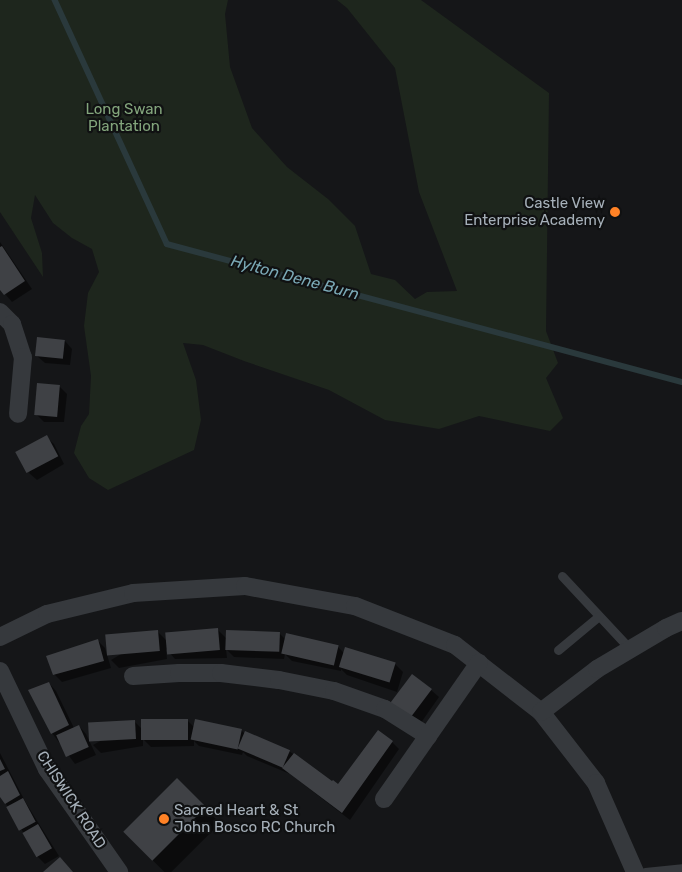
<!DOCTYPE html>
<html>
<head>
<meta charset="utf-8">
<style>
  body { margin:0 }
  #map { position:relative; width:682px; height:872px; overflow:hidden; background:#151618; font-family:Rubik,sans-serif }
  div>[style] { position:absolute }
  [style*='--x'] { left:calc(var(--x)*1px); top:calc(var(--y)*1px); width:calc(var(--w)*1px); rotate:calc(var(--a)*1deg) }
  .green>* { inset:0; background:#1e261d }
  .shadow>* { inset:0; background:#0007; transform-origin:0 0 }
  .stream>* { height:5.5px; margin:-2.75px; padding:0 2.75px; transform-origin:2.75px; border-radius:2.75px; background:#2a393c }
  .building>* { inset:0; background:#3f4145; transform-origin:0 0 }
  .lane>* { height:9px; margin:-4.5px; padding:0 4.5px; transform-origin:4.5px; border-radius:4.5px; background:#36393d }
  .street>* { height:18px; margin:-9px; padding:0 9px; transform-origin:9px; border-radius:9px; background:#36393d }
  .dots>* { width:14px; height:14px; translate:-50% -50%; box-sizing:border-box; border:2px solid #101112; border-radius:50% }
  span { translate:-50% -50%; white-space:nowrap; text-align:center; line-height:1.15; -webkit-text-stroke:4.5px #101112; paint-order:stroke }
  .park-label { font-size:15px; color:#83a57c }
  .poi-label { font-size:15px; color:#a6b0b9 }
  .right { translate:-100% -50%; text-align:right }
  .left { translate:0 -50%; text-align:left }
  .street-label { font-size:15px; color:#a6b0b9 }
  .water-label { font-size:16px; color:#7ba9b6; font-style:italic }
</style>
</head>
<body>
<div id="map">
  <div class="green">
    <i style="clip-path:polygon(0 0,228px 0,225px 14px,230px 67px,252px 128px,287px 167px,328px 199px,355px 226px,371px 274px,395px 280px,415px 299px,427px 292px,457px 291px,419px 192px,395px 68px,347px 8px,337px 0,421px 0,549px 93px,546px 331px,558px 363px,546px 378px,563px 418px,550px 431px,479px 416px,439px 429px,385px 420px,329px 390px,244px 361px,203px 345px,183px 343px,196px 380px,201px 420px,194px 450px,108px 490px,89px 478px,74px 453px,81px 426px,89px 414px,91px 376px,84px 326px,88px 293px,99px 272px,92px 249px,72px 238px,53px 223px,35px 195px,31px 218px,42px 253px,43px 277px,0 212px)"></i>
  </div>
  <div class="shadow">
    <i style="clip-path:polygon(0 242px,32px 289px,12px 302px,0 288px)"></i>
    <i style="clip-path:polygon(38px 339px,65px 341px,72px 349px,70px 365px,45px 363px,37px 356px)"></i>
    <i style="clip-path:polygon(59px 386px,67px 394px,64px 422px,44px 422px,36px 414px)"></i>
    <i style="clip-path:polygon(46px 437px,54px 444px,64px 464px,37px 480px,29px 473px)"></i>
    <i style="clip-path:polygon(217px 629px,227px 639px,279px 633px,286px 640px,338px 647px,344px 653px,395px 664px,403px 672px,397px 692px,347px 675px,341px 669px,341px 671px,292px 661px,285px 654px,284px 659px,234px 657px,226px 649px,227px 658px,175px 659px,166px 649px,167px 659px,119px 668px,111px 660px,158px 632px,167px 641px)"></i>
    <i style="clip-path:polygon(97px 640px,105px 648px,111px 668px,62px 682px,54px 674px)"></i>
    <i style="clip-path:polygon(49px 683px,56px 691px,74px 728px,79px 726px,86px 734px,96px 755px,75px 764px,52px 733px)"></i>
    <i style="clip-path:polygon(431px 690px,439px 697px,418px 727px,398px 715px)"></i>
    <i style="clip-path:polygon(187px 720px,194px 727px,241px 730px,245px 734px,289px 751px,333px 783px,339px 785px,392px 742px,399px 749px,350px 820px,290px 774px,247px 756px,243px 752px,242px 755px,199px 746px,194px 741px,194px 746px,151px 747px,143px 739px,143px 746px,101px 753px,93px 745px,135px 722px,142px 729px)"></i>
    <i style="clip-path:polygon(0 753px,26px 803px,59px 856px,45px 864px,38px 857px,0 794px)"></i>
    <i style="left:177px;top:780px;width:61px;height:74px;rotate:45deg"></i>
  </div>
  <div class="stream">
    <i style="--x:55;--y:0;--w:268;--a:65.3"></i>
    <i style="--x:167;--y:244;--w:533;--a:15"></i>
  </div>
  <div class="building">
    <i style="clip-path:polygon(2px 246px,25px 281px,4px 295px,0 290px,0 247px)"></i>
    <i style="left:37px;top:337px;width:28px;height:19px;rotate:6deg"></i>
    <i style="left:37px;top:383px;width:23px;height:32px;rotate:5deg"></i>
    <i style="left:47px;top:435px;width:24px;height:36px;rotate:62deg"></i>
    <i style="left:218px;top:628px;width:22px;height:53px;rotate:85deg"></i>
    <i style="left:158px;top:630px;width:21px;height:53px;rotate:85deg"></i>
    <i style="left:226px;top:630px;width:54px;height:20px;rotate:2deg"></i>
    <i style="left:286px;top:633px;width:54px;height:21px;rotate:13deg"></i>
    <i style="clip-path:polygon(98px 639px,104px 661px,53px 675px,46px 656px)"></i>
    <i style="left:345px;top:647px;width:53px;height:21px;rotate:17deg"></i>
    <i style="left:412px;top:674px;width:25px;height:40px;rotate:37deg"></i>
    <i style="clip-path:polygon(49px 682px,69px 725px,51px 734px,28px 690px)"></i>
    <i style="left:141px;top:719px;width:47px;height:21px"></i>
    <i style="left:195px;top:719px;width:48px;height:21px;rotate:12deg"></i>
    <i style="left:135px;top:720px;width:19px;height:47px;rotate:87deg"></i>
    <i style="left:79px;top:725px;width:24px;height:25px;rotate:66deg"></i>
    <i style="clip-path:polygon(378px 730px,393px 741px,342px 813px,282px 768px,294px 753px,332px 781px,333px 780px,338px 784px)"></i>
    <i style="left:245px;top:731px;width:49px;height:19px;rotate:23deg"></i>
    <i style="clip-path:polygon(0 759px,5px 769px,0 771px)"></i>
    <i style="clip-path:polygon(8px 771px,20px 795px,5px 804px,0 797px,0 776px)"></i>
    <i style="left:177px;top:778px;width:41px;height:76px;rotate:45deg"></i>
    <i style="left:23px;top:798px;width:27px;height:19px;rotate:62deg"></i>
    <i style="left:38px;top:824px;width:28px;height:18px;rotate:60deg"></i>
    <i style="clip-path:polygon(60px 857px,73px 872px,43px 872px)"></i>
  </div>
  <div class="lane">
    <i style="--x:562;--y:576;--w:100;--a:47"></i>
    <i style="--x:558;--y:650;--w:53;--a:-39.7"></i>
    <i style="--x:645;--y:872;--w:37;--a:-6"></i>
  </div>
  <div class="street">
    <i style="--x:0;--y:312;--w:17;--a:45"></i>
    <i style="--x:12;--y:324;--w:35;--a:72"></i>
    <i style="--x:23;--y:357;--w:57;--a:95"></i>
    <i style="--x:0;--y:637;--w:52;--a:-26.1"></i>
    <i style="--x:47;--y:614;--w:89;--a:-13.7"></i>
    <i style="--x:133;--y:593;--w:112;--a:-3.6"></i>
    <i style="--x:245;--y:586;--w:112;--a:10.3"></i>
    <i style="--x:355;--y:606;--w:107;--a:21.3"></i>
    <i style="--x:455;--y:645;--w:109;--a:37.9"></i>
    <i style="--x:541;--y:712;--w:90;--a:52.2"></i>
    <i style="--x:596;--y:783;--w:97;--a:66.3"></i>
    <i style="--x:0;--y:671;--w:109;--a:64.4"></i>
    <i style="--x:47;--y:769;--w:126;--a:55"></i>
    <i style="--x:133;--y:676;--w:46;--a:-3.7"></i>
    <i style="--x:179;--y:673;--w:42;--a:0"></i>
    <i style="--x:221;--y:673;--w:58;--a:6.9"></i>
    <i style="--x:279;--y:680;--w:56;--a:11.3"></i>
    <i style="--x:334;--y:691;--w:54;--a:19.4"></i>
    <i style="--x:385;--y:709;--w:51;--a:32.1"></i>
    <i style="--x:541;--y:712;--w:71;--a:-37.5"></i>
    <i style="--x:597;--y:669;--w:80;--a:-30.7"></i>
    <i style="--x:666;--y:628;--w:17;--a:-24"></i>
    <i style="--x:384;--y:799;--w:166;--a:-55.1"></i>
  </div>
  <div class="dots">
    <i style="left:615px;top:212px;background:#ff8226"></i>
    <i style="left:164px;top:819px;background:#ff8226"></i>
  </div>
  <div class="park-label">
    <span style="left:124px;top:118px">Long Swan<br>Plantation</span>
  </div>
  <div class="poi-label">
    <span class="right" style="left:605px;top:212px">Castle View<br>Enterprise Academy</span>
    <span class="left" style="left:174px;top:819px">Sacred Heart &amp; St<br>John Bosco RC Church</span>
  </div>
  <div class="street-label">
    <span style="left:71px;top:800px;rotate:57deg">CHISWICK ROAD</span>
  </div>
  <div class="water-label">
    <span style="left:295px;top:278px;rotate:15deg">Hylton Dene Burn</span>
  </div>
</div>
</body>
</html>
